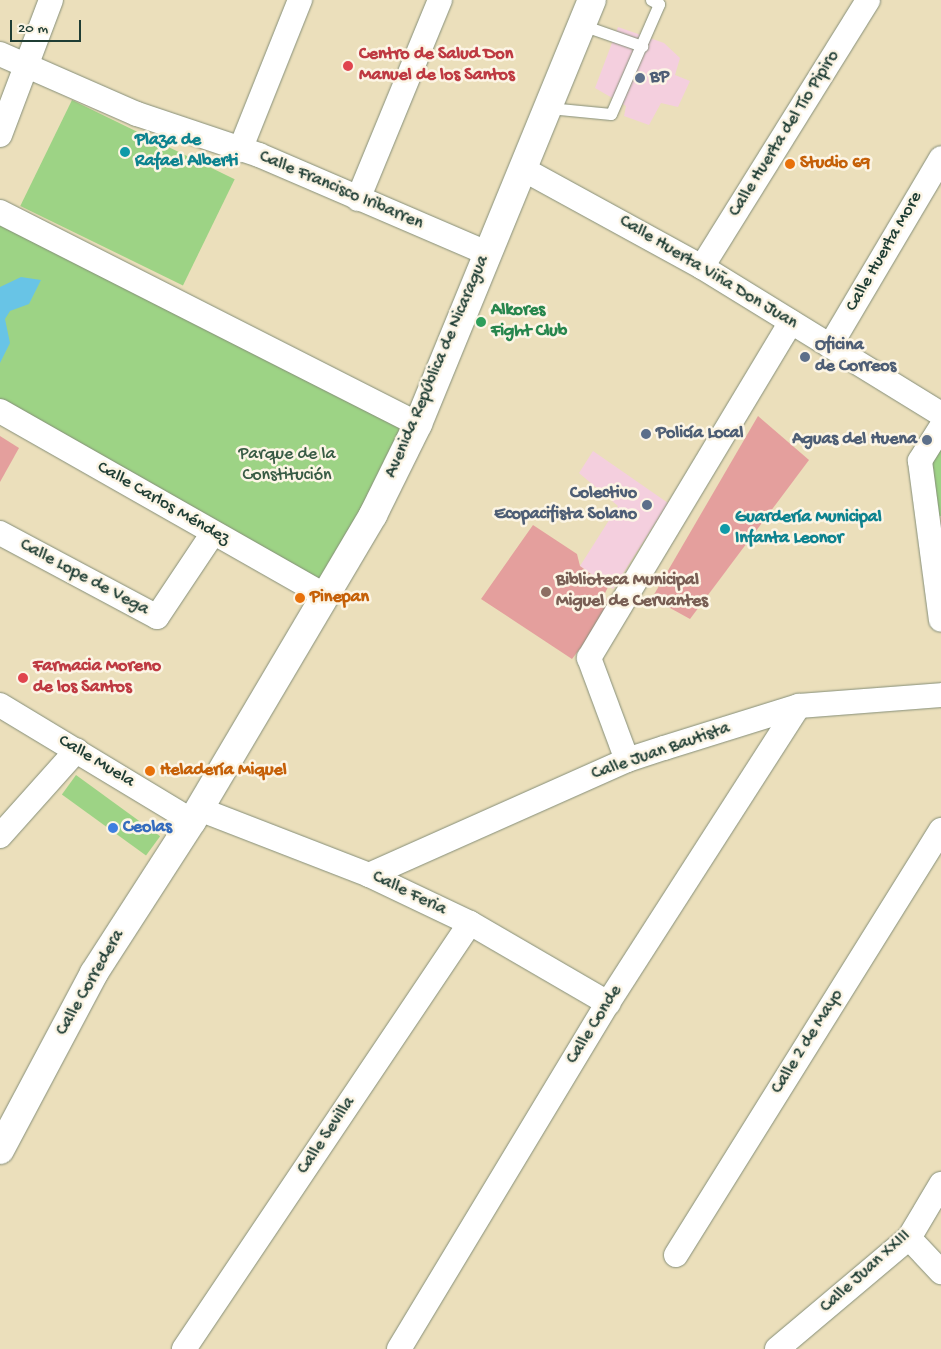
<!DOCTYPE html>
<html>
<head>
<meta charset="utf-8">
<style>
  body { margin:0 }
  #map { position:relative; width:941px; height:1349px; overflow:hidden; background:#ebdfbb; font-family:"Gochi Hand",sans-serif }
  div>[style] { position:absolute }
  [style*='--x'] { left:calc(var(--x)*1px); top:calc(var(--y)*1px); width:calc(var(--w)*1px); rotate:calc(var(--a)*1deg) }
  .built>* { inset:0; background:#f4cfde }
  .green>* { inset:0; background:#9dd385; transform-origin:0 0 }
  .water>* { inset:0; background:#68c4e6 }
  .building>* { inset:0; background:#e49f9d }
  .roads { filter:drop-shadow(0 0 1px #858e78) drop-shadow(0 0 1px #858e78) }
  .lane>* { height:11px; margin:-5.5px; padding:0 5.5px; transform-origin:5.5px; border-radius:5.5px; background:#fff }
  .street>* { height:24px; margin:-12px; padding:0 12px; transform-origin:12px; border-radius:12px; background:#fff }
  .secondary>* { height:28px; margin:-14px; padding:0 14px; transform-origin:14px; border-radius:14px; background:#fff }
  .dots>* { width:14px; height:14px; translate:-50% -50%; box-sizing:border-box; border:2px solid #fcf5e5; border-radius:50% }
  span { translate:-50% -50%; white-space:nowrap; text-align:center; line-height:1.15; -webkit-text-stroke:5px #fcf5e5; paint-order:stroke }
  .health-label { font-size:18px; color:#be3a42; font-weight:700 }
  .left { translate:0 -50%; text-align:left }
  .service-label { font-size:18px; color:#4e5e75; font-weight:700 }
  .right { translate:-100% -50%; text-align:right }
  .street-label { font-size:18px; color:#1f3d34 }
  .culture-label { font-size:18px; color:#0d838f; font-weight:700 }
  .food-label { font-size:18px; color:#c56008; font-weight:700 }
  .leisure-label { font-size:18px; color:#27864d; font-weight:700 }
  .park-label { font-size:18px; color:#385b44 }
  .education-label { font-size:18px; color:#785e54; font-weight:700 }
  .shop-label { font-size:18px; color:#366cbe; font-weight:700 }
  .scale { position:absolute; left:10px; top:20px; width:71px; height:22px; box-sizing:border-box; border:2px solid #1f3d34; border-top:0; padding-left:6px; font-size:15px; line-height:18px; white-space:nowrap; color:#1f3d34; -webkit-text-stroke:4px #fcf5e5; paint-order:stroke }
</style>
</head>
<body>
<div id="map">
  <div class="built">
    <i style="clip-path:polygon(618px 27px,664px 43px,680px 58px,675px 75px,690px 81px,678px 107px,661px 103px,649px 125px,624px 116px,626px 106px,595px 88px)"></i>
    <i style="clip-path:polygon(593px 451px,668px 503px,613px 589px,580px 566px,618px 506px,579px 473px)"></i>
  </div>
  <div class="green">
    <i style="left:72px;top:100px;width:181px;height:118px;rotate:26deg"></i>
    <i style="clip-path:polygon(0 211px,414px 426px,326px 596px,0 411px)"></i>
    <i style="clip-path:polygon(941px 427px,941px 516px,927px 518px,920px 461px)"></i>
    <i style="left:76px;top:775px;width:104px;height:24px;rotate:36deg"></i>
  </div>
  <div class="water">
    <i style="clip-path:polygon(21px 277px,41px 280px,29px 304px,10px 311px,5px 319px,10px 343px,0 363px,0 287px)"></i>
  </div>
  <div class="building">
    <i style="clip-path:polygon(758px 416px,809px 460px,690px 619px,652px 598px)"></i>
    <i style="clip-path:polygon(0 436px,19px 448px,0 482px)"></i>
    <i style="clip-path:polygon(533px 525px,577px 554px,580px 566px,608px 587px,603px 597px,615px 603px,572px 659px,481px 599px)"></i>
  </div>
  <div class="roads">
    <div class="lane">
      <i style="--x:582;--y:25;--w:64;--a:19.3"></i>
      <i style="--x:549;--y:108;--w:62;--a:5.5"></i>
      <i style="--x:611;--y:114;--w:120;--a:-66.4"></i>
      <i style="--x:659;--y:4;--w:9;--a:-153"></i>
    </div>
    <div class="street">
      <i style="--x:0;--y:54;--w:150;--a:23.7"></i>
      <i style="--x:137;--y:114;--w:129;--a:18.6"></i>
      <i style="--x:259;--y:155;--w:248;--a:23.3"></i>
      <i style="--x:0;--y:135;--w:144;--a:-69.3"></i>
      <i style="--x:240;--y:150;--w:162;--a:-68.2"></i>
      <i style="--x:523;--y:169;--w:204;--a:28.7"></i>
      <i style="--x:702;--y:267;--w:281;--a:31.6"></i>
      <i style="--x:358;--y:199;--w:215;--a:-67.6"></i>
      <i style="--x:0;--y:212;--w:469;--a:26.9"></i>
      <i style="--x:702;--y:267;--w:314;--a:-58.1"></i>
      <i style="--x:830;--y:346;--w:218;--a:-59.4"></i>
      <i style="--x:0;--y:411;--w:375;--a:29.6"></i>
      <i style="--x:941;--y:427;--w:40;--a:122"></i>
      <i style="--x:920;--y:461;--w:160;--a:82.5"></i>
      <i style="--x:0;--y:533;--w:178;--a:28.1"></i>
      <i style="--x:157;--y:617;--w:101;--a:-56.3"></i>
      <i style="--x:0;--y:705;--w:224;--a:31.1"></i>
      <i style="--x:627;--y:760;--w:109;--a:-110.4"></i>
      <i style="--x:589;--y:658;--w:392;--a:-59"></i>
      <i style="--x:199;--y:809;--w:182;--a:21.2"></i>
      <i style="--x:369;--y:875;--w:112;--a:25.4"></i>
      <i style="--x:470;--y:923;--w:160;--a:30.1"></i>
      <i style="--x:0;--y:836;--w:115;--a:-48.2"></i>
      <i style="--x:369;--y:875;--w:282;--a:-24"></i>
      <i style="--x:627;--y:760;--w:39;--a:-18"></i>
      <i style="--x:664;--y:748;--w:141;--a:-17.3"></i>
      <i style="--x:799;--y:706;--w:142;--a:-4.4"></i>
      <i style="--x:909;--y:1238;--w:47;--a:46.7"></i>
      <i style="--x:676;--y:1255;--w:501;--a:-58.06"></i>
      <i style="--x:184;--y:1349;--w:513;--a:-56.12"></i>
      <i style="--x:399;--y:1349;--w:404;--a:-58.9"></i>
      <i style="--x:608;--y:1003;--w:353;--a:-57.3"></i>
      <i style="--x:777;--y:1349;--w:172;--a:-40.1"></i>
      <i style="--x:909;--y:1238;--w:63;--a:-59.3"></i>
    </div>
    <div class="secondary">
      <i style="--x:0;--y:1150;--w:200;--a:-62"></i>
      <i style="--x:94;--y:973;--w:181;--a:-57.2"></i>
      <i style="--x:192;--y:821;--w:356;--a:-59.4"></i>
      <i style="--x:373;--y:515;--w:102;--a:-63.7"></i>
      <i style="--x:418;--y:424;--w:458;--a:-67.7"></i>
    </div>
  </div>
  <div class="dots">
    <i style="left:348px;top:66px;background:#e0444e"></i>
    <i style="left:640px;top:78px;background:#5c6f8a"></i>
    <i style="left:125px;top:152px;background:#0f9aa8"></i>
    <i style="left:790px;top:164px;background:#e8710a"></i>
    <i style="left:481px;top:322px;background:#2e9e5b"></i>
    <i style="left:805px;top:357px;background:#5c6f8a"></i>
    <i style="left:646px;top:434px;background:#5c6f8a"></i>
    <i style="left:927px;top:440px;background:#5c6f8a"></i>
    <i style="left:647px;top:505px;background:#5c6f8a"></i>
    <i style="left:725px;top:529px;background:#0f9aa8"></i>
    <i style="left:546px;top:592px;background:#8d6e63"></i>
    <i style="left:300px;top:598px;background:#e8710a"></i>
    <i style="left:23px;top:678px;background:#e0444e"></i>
    <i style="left:150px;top:771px;background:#e8710a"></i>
    <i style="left:113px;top:828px;background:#3f7fe0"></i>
  </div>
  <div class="health-label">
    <span class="left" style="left:359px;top:66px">Centro de Salud Don<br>Manuel de los Santos</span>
    <span class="left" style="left:33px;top:678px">Farmacia Moreno<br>de los Santos</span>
  </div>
  <div class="service-label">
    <span class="left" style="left:650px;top:78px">BP</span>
    <span class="left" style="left:815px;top:357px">Oficina<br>de Correos</span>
    <span class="left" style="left:656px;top:434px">Policía Local</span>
    <span class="right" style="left:917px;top:440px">Aguas del Huena</span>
    <span class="right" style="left:637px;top:505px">Colectivo<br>Ecopacifista Solano</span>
  </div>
  <div class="street-label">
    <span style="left:785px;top:134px;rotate:-58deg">Calle Huerta del Tío Pipiro</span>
    <span style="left:341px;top:191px;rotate:23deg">Calle Francisco Iribarren</span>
    <span style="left:885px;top:252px;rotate:-60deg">Calle Huerta More</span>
    <span style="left:708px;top:273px;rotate:31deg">Calle Huerta Viña Don Juan</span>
    <span style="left:438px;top:367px;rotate:-67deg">Avenida República de Nicaragua</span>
    <span style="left:163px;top:504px;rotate:30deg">Calle Carlos Méndez</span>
    <span style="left:84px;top:578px;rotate:28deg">Calle Lope de Vega</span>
    <span style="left:661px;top:752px;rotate:-19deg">Calle Juan Bautista</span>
    <span style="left:96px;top:762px;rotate:31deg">Calle Muela</span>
    <span style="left:409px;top:894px;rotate:26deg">Calle Feria</span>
    <span style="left:91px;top:983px;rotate:-60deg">Calle Corredera</span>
    <span style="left:595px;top:1025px;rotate:-58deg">Calle Conde</span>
    <span style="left:808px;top:1042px;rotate:-58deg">Calle 2 de Mayo</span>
    <span style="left:327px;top:1136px;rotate:-56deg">Calle Sevilla</span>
    <span style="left:866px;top:1272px;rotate:-42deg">Calle Juan XXIII</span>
  </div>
  <div class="culture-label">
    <span class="left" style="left:135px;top:152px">Plaza de<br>Rafael Alberti</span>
    <span class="left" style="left:735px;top:529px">Guardería Municipal<br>Infanta Leonor</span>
  </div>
  <div class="food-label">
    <span class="left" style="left:800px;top:164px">Studio 69</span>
    <span class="left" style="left:310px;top:598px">Pinepan</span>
    <span class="left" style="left:160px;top:771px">Heladería Miquel</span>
  </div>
  <div class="leisure-label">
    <span class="left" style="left:491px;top:322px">Alkores<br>Fight Club</span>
  </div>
  <div class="park-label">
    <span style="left:287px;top:466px">Parque de la<br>Constitución</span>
  </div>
  <div class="education-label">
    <span class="left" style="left:556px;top:592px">Biblioteca Municipal<br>Miguel de Cervantes</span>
  </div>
  <div class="shop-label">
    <span class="left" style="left:123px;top:828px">Ceolas</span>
  </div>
  <div class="scale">20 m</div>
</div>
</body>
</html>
